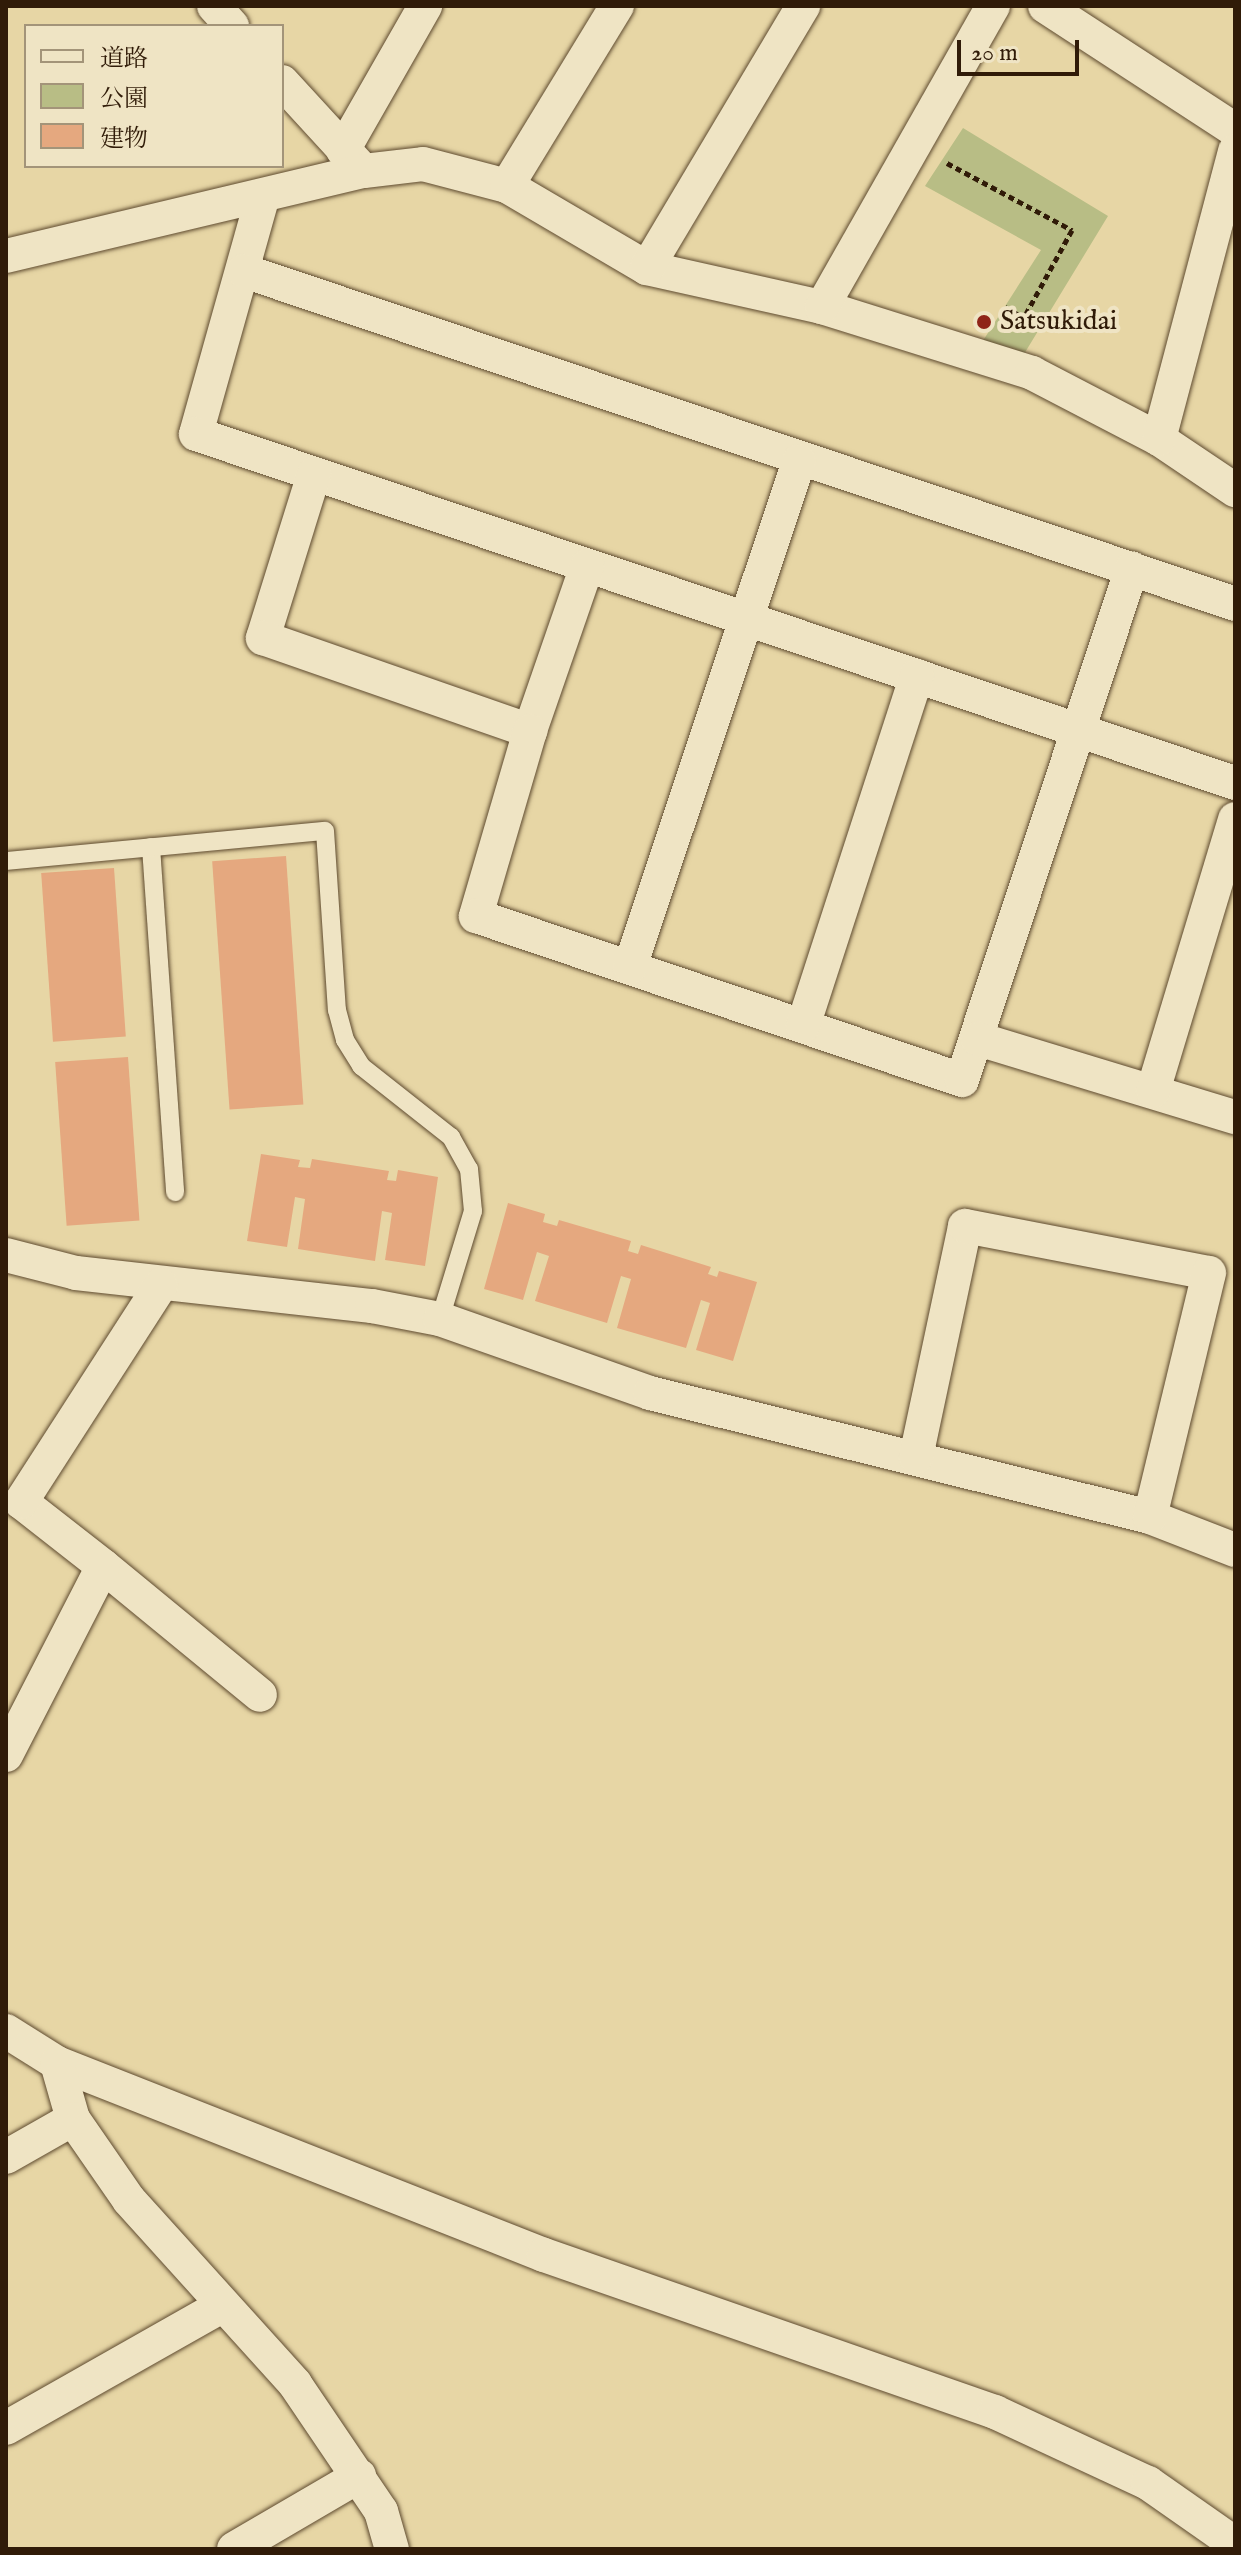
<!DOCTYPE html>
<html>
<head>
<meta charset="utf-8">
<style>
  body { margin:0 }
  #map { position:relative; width:1241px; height:2555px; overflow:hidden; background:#e7d6a5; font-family:"IM FELL English","Noto Serif JP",serif }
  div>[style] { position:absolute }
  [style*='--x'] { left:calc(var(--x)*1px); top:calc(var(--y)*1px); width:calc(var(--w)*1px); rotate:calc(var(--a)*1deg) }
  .green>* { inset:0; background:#b8bd85 }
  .building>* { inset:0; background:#e5a87f; transform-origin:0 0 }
  .path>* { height:5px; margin-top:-2.5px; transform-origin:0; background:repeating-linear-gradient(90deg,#301b08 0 6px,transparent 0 10px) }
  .roads { filter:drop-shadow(0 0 2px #5e4a2f) drop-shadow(0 0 2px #5e4a2f) }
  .lane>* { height:18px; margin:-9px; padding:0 9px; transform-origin:9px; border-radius:9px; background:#efe4c4 }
  .street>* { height:34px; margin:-17px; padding:0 17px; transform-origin:17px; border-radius:17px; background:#efe4c4 }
  .dots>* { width:22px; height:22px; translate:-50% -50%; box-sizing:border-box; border:4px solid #efe4c4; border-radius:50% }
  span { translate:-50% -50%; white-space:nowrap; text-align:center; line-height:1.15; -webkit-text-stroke:8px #efe4c4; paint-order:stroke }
  .poi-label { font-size:28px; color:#301b08 }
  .left { translate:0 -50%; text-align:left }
  .frame { position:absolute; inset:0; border:8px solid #301b08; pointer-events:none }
  .legend { position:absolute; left:24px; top:24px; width:260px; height:144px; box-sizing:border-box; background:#efe4c4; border:2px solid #a39479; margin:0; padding:10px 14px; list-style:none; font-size:24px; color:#301b08 }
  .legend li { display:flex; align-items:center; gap:16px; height:40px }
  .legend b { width:40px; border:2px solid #a39479 }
  .scale { position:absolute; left:957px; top:40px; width:122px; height:36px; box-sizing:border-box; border:4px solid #301b08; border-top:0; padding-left:10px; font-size:24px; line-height:28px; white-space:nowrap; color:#301b08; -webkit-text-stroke:6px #efe4c4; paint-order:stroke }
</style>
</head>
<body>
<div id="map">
  <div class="green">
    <i style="clip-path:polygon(963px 128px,1108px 216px,1015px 369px,977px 350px,1041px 250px,925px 186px)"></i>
  </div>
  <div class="building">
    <i style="left:286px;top:856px;width:249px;height:74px;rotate:86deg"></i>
    <i style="left:114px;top:868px;width:169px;height:73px;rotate:86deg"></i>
    <i style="left:128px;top:1057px;width:164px;height:73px;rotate:86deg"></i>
    <i style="clip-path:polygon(261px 1154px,300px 1160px,298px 1167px,310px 1168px,312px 1159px,389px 1171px,387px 1180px,396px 1181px,398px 1170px,438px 1177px,425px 1266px,385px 1260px,392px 1213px,382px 1211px,375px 1261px,298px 1249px,305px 1199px,295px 1197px,287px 1247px,247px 1241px)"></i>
    <i style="clip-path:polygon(508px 1203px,545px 1214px,543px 1222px,557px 1226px,559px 1220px,631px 1241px,628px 1251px,638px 1254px,641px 1245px,711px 1267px,708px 1274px,717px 1277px,719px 1271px,757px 1282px,733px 1361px,696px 1350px,710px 1303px,701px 1300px,686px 1348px,617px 1328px,631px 1279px,621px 1276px,607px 1323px,535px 1301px,549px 1256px,537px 1252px,523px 1300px,484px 1289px)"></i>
  </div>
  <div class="path">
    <i style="--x:947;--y:163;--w:142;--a:28.2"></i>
    <i style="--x:1072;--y:230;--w:116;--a:118.8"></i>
    <i style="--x:1005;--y:307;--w:22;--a:30"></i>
  </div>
  <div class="roads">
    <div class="lane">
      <i style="--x:151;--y:847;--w:346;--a:86"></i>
      <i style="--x:6;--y:861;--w:320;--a:-5.4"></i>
      <i style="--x:325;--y:831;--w:179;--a:86.2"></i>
      <i style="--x:337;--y:1010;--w:31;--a:75"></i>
      <i style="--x:345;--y:1040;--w:31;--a:58"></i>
      <i style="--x:361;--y:1066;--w:115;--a:38.3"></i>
      <i style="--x:451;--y:1137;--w:37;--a:61"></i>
      <i style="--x:469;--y:1169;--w:42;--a:84.6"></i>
      <i style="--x:473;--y:1211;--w:113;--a:107"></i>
    </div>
    <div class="street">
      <i style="--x:214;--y:6;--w:27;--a:48"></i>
      <i style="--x:1045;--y:6;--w:227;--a:33.1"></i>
      <i style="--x:282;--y:82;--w:113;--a:47.5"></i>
      <i style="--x:343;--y:150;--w:166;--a:-60.3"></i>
      <i style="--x:507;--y:186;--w:211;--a:-58.6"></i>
      <i style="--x:262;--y:199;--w:244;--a:105.7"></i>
      <i style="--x:196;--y:434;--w:1096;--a:18.57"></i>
      <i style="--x:6;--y:256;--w:368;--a:-13.4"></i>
      <i style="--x:364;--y:171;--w:59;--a:-6.8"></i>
      <i style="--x:423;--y:164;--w:87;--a:14.7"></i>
      <i style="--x:507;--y:186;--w:162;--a:30.4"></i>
      <i style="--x:647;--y:268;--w:179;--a:12.6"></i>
      <i style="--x:822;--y:307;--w:220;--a:17.4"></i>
      <i style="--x:1032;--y:373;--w:143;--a:27.5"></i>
      <i style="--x:1159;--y:439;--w:92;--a:33.9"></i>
      <i style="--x:647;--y:268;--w:305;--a:-59.2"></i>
      <i style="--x:244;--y:271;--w:1045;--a:18.57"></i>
      <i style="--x:822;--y:307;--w:346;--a:-60.4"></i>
      <i style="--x:1159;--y:439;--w:298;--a:-75.2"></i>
      <i style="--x:314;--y:474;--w:172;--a:107.3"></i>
      <i style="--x:263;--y:638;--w:283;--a:19.2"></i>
      <i style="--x:587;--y:566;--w:175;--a:109.1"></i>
      <i style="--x:530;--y:731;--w:193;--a:106.3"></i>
      <i style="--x:476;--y:916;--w:513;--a:18.65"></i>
      <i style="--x:962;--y:1080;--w:539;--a:-71.63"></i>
      <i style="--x:630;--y:967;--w:533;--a:-71.53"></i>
      <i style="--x:803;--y:1026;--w:368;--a:-72"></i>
      <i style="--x:978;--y:1039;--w:269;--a:16.9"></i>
      <i style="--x:1153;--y:1091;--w:284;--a:-73.2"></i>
      <i style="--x:6;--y:1255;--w:72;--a:14.4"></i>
      <i style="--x:76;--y:1273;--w:298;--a:6.4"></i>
      <i style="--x:372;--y:1306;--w:69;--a:10.8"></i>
      <i style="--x:440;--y:1319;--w:223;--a:19.4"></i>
      <i style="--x:650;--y:1393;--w:515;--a:13.93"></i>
      <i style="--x:1150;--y:1517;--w:91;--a:21.2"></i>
      <i style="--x:916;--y:1457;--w:236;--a:-78"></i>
      <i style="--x:965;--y:1226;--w:248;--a:10.9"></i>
      <i style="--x:1209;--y:1273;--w:251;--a:103.6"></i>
      <i style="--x:103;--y:1566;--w:203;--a:39.4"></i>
      <i style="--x:6;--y:1755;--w:212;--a:-62.8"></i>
      <i style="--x:103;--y:1566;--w:104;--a:-142"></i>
      <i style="--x:21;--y:1502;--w:258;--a:-57.2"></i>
      <i style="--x:6;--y:2031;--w:60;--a:32.1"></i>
      <i style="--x:57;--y:2063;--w:523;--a:21.52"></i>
      <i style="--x:544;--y:2255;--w:478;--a:19.2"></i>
      <i style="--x:995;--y:2412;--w:169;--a:24.9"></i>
      <i style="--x:1148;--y:2483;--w:106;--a:35"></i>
      <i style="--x:57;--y:2063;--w:58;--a:74.1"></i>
      <i style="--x:73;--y:2119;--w:98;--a:55.3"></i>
      <i style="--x:129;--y:2200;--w:248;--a:47.9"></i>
      <i style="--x:295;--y:2384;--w:153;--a:55.9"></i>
      <i style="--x:381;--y:2511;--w:40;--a:74"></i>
      <i style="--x:6;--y:2157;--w:77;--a:-29.6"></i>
      <i style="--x:6;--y:2428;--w:249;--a:-29.5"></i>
      <i style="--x:234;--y:2549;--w:145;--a:-30.3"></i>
    </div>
  </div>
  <div class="dots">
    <i style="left:984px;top:322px;background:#8f2418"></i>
  </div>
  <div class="poi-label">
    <span class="left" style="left:1000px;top:322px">Satsukidai</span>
  </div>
  <div class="frame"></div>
  <ul class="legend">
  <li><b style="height:10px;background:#efe4c4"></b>道路</li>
  <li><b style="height:22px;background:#b8bd85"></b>公園</li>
  <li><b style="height:22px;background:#e5a87f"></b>建物</li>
  </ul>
  <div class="scale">20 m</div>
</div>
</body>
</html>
